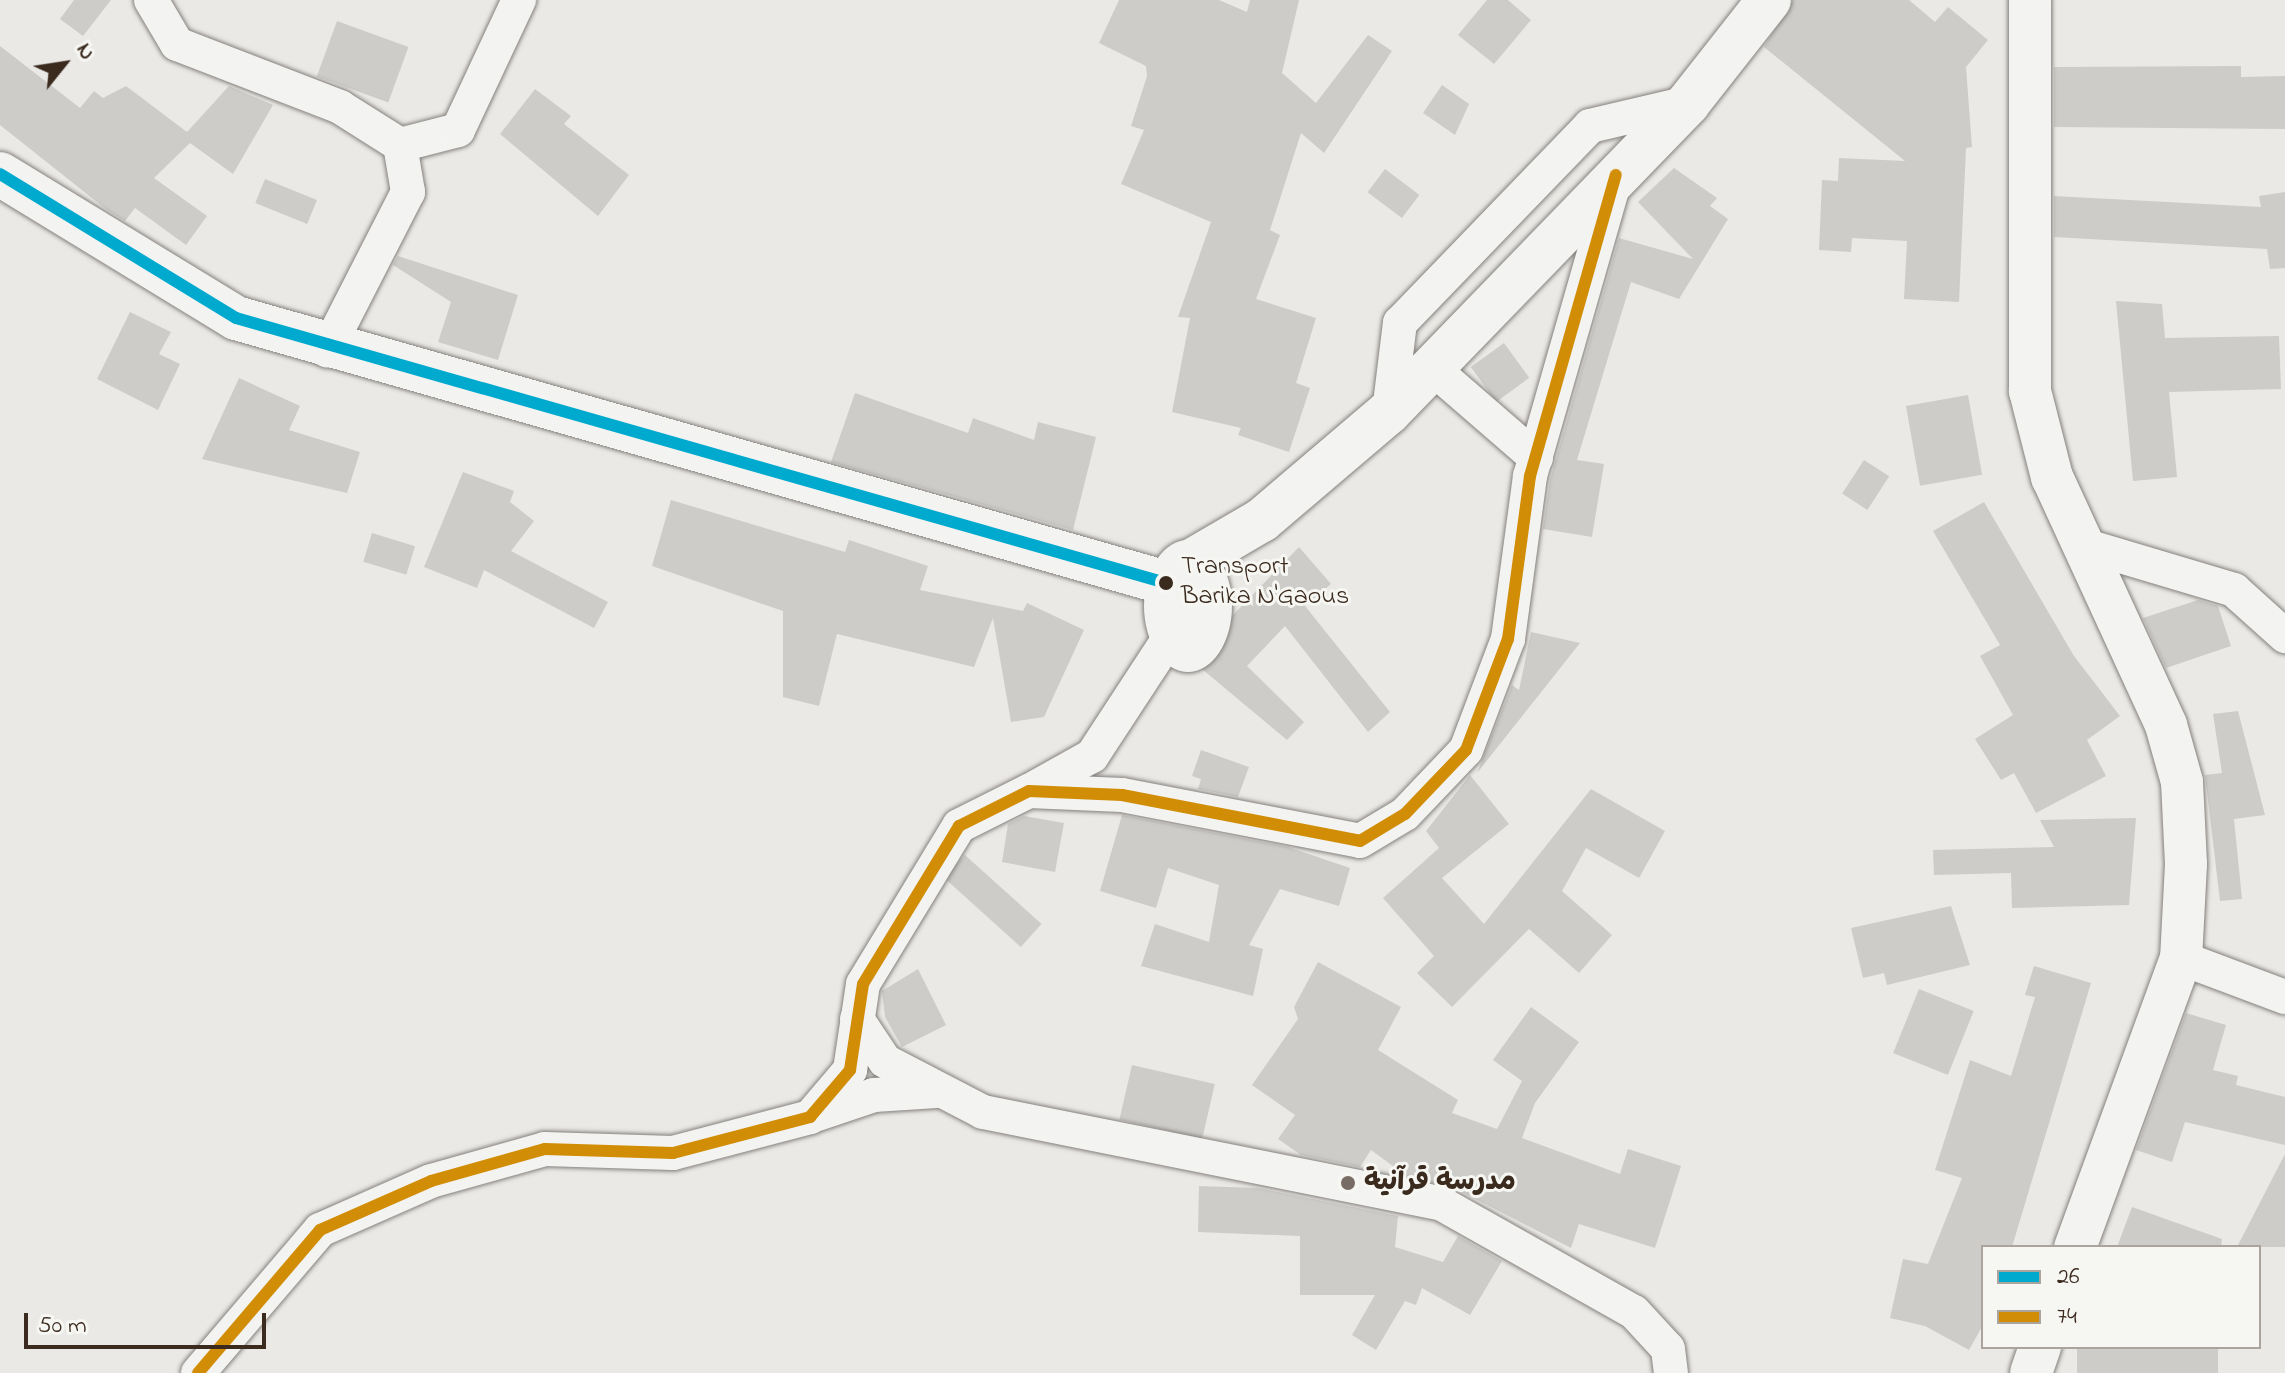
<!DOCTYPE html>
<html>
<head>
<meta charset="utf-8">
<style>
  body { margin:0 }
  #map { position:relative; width:2285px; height:1373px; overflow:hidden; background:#eae9e6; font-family:"Indie Flower","Playpen Sans Arabic",sans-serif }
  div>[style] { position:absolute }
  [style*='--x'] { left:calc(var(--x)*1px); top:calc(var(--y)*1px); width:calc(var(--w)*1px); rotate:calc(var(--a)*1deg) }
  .building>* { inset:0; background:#cdccc9; transform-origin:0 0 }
  .roads { filter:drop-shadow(0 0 2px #85817d) drop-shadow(0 0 2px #85817d) }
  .minor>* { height:34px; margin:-17px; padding:0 17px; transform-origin:17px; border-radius:17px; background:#f3f3f1 }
  .tertiary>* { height:42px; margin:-21px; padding:0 21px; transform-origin:21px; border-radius:21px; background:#f3f3f1 }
  .primary>* { height:44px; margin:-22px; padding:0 22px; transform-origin:22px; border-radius:22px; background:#f3f3f1 }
  .primary>.ring { margin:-22px; padding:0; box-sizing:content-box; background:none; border:44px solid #f3f3f1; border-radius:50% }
  .bus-1>* { height:12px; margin:-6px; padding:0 6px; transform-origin:6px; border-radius:6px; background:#00a9ce }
  .bus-2>* { height:12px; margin:-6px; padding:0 6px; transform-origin:6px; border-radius:6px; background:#d18d06 }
  .dots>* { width:22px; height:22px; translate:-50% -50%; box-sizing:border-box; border:4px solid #f6f6f2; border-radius:50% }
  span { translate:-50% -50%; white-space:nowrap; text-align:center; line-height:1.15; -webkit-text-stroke:6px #f6f6f2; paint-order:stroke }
  .bus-label { font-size:26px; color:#3b2a1e }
  .left { translate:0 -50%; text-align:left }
  .poi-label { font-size:28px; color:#3b2a1e; font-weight:700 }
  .legend { position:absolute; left:1981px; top:1245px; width:280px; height:104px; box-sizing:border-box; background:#f6f6f2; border:2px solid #aba49d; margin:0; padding:10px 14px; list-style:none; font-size:24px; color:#3b2a1e }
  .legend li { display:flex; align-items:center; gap:16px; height:40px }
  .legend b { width:40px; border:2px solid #aba49d }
  .north { position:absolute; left:24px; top:24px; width:80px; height:80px; -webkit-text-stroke:6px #f6f6f2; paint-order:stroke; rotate:60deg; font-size:22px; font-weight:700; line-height:32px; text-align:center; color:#3b2a1e }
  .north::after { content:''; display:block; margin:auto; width:28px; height:36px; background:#3b2a1e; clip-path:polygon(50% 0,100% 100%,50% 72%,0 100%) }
  .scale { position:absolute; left:24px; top:1313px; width:242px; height:36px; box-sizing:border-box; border:4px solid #3b2a1e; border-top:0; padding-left:10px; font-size:24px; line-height:28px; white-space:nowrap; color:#3b2a1e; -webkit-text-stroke:6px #f6f6f2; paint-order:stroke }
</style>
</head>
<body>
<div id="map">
  <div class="building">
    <i style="clip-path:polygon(74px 0,111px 0,83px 36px,60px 19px)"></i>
    <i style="clip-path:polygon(1119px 0,1219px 0,1247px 12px,1250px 0,1299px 0,1282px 73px,1316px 103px,1368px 35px,1392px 51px,1324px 153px,1301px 133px,1270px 230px,1280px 235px,1256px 299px,1316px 318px,1296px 383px,1310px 388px,1289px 452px,1238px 435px,1241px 428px,1172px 412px,1190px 318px,1178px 317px,1211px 222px,1121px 184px,1144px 130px,1131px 126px,1147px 76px,1146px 66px,1099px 43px)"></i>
    <i style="clip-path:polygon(1487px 0,1508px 0,1531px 20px,1494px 64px,1458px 35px)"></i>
    <i style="clip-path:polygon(1793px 0,1909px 0,1935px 22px,1948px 7px,1988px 40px,1966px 67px,1972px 147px,1966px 148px,1959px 302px,1904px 299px,1907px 241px,1852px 238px,1851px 252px,1819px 250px,1822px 180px,1838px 181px,1839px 158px,1905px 161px,1764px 47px)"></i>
    <i style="left:337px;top:21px;width:76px;height:59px;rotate:20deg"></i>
    <i style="clip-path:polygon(0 46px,80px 108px,94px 91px,103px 98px,126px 86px,187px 132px,229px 86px,273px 105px,233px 174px,190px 143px,154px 178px,207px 216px,186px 245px,135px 208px,125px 221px,107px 210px,0 125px)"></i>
    <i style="clip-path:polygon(2241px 66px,2241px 77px,2285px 76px,2285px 129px,2054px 127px,2054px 67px)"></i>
    <i style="clip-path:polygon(1442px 85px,1469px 104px,1455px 135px,1423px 113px)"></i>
    <i style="clip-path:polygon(535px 89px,571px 116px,564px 124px,629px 175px,598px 216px,500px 134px)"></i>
    <i style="clip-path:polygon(1674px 168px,1717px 198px,1710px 206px,1728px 219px,1679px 299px,1631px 282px,1577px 460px,1604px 464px,1592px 537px,1543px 529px,1550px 480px,1619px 238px,1693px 259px,1638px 202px)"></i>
    <i style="left:1385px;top:169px;width:43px;height:29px;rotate:37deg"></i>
    <i style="left:265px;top:179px;width:56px;height:26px;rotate:22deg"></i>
    <i style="clip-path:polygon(2285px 192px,2285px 268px,2270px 269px,2267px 249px,2054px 237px,2054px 196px,2261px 207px,2259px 196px)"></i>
    <i style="clip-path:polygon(398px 256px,518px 295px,498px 360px,438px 342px,451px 302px,393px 265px)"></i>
    <i style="clip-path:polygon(2116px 301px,2162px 304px,2165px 338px,2279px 336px,2281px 389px,2169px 392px,2177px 477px,2133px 481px)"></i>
    <i style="clip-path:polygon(130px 312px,171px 332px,159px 354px,180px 364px,158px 410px,97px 379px)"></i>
    <i style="left:1504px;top:343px;width:43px;height:41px;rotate:54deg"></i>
    <i style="clip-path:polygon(239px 378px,300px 406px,289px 430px,360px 452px,347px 493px,202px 459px)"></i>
    <i style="clip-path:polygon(855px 393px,968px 433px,973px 418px,1034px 440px,1038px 422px,1096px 437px,1073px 530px,831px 462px)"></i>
    <i style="left:1968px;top:395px;width:81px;height:63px;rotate:80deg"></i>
    <i style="left:1864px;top:460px;width:30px;height:40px;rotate:33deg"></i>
    <i style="clip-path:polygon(463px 472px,514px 491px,510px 502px,534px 521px,511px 551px,608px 602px,594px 628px,484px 570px,477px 588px,424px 567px)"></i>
    <i style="clip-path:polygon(671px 500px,845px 552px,849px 540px,928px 566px,920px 590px,1023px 611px,1027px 603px,1084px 630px,1044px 717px,1011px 722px,993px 618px,974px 667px,837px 634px,819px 706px,783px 697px,783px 611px,652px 566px)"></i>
    <i style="clip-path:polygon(1984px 502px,2074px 656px,2120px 716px,2087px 740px,2106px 776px,2036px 813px,2014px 773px,2001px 780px,1975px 739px,2013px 715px,1980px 656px,2000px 645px,1933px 531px)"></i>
    <i style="left:372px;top:533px;width:45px;height:30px;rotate:17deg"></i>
    <i style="clip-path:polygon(1299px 547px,1331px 584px,1305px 606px,1390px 712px,1368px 732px,1285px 626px,1247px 666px,1304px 722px,1287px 740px,1190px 659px)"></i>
    <i style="clip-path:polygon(2198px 600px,2218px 606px,2231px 646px,2166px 668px,2143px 618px)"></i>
    <i style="clip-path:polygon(1531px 632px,1580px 643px,1477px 773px,1512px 685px,1519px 690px)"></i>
    <i style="clip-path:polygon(2238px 711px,2265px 815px,2234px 819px,2242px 899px,2220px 901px,2205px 775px,2222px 773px,2213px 714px)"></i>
    <i style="clip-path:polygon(1201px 750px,1249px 767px,1238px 797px,1198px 789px,1201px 779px,1192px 776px)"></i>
    <i style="clip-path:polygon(1470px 775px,1509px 824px,1442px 878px,1484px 924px,1591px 789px,1665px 831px,1639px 878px,1586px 848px,1562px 891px,1612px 935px,1579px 973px,1529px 929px,1452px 1007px,1417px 973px,1434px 956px,1383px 898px,1439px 848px,1426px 831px)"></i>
    <i style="clip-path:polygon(1122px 815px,1288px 847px,1350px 868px,1339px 906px,1280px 889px,1249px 945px,1263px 949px,1253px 996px,1141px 966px,1155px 924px,1209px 942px,1219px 885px,1168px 868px,1156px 908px,1100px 891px)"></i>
    <i style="clip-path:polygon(1024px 816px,1064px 823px,1055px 872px,1002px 862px,1008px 824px)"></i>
    <i style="clip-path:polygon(2136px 818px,2129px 905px,2012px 908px,2011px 873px,1934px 875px,1933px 850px,2054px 847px,2040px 820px)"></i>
    <i style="left:965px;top:855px;width:103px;height:31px;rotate:42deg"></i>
    <i style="clip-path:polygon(1951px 906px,1970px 965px,1887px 985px,1884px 973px,1863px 978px,1851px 928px)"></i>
    <i style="clip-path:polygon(1318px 962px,1401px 1007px,1378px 1050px,1458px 1100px,1452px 1113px,1497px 1129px,1522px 1081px,1493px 1060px,1531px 1007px,1579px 1042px,1535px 1103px,1522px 1138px,1620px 1174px,1628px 1149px,1681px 1166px,1655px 1248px,1579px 1224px,1571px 1248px,1452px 1187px,1408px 1177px,1371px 1150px,1360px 1167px,1301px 1155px,1278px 1139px,1295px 1115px,1252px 1085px,1298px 1019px,1294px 1007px)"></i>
    <i style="clip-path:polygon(2034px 966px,2091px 983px,2012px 1247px,1983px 1247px,1983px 1325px,1969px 1350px,1925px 1326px,1890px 1318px,1903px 1259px,1928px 1264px,1962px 1178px,1935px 1170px,1970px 1060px,2011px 1076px,2035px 997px,2025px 995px)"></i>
    <i style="clip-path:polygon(918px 969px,946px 1025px,902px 1047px,885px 1017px,882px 991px)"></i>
    <i style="left:1919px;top:989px;width:59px;height:69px;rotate:22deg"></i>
    <i style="clip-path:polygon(2186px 1013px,2226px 1025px,2213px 1070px,2238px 1076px,2236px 1085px,2285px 1097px,2285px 1145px,2185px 1122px,2172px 1162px,2136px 1150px)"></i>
    <i style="left:1132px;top:1065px;width:85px;height:56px;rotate:13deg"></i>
    <i style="clip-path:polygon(2285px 1154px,2285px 1247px,2237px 1247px)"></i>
    <i style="clip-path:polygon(1199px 1186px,1258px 1188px,1398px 1216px,1395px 1247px,1443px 1262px,1458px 1236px,1502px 1261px,1470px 1315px,1422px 1288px,1416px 1305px,1405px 1301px,1376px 1350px,1352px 1335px,1375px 1295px,1300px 1295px,1300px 1236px,1198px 1232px)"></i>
    <i style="clip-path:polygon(2132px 1207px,2222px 1239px,2221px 1247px,2117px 1247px)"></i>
    <i style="left:2077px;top:1347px;width:141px;height:27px"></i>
  </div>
  <div class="roads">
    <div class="minor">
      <i style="--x:151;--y:0;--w:51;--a:59.4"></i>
      <i style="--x:177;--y:44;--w:175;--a:21.1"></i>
      <i style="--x:340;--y:107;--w:71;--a:32.3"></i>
      <i style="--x:400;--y:145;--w:48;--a:80.3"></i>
      <i style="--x:408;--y:192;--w:178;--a:117.1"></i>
      <i style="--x:400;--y:145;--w:60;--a:-14.5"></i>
      <i style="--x:458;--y:130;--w:144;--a:-64.9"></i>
      <i style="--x:1431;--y:367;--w:139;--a:40.9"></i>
      <i style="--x:1389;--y:412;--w:90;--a:-83"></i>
      <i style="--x:1400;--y:323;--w:274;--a:-46"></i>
      <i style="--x:1590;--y:126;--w:101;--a:-13.2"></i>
      <i style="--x:2080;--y:544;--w:161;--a:16.6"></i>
      <i style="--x:2234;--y:590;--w:69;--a:42"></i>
      <i style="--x:1029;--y:791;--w:72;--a:-29.1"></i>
      <i style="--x:1092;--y:756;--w:183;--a:-56.8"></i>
      <i style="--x:2181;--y:958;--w:111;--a:20.6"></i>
      <i style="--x:857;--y:1019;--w:50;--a:56.3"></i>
      <i style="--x:885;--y:1061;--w:110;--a:27.5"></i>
      <i style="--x:983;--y:1112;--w:468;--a:11.3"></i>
      <i style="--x:1442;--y:1204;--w:220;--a:29.4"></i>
      <i style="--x:1634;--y:1312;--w:50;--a:47.4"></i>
      <i style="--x:1668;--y:1349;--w:24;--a:83"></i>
      <i style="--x:812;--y:1116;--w:65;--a:-18.7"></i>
      <i style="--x:874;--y:1095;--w:62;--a:-3.7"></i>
      <i style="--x:198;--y:1373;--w:188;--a:-49.5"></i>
      <i style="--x:320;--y:1230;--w:121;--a:-23.8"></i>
      <i style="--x:431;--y:1181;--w:118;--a:-15.7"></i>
      <i style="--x:545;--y:1149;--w:128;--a:1.8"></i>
      <i style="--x:673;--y:1153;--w:142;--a:-14.7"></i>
      <i style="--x:810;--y:1117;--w:62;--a:-49.6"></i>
      <i style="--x:850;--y:1070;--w:87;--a:-81.4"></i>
      <i style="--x:863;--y:984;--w:185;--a:-58.7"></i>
      <i style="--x:959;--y:826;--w:78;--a:-26.6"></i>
      <i style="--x:1029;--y:791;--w:93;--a:2.5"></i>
      <i style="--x:1122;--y:795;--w:242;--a:10.9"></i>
      <i style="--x:1360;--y:841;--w:52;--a:-31"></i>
      <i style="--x:1405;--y:814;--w:88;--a:-46.4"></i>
      <i style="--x:1466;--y:750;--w:119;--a:-69.3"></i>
      <i style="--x:1508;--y:639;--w:164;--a:-82.3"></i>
      <i style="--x:1530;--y:476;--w:309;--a:-74"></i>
    </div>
    <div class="tertiary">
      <i style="--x:2030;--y:0;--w:391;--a:90"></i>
      <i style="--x:2030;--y:391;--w:89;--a:75.7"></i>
      <i style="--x:2052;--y:477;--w:273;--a:65.3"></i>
      <i style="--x:2166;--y:725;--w:59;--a:74.3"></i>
      <i style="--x:2182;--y:782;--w:82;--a:87.2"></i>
      <i style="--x:2186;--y:864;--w:94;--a:93"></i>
      <i style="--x:2181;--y:958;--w:308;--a:110.1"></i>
      <i style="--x:2031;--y:1373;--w:28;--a:-71"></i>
    </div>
    <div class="primary">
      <i style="--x:0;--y:174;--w:276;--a:31.4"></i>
      <i style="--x:236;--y:318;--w:967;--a:15.9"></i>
      <i style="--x:1190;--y:562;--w:83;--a:-30.3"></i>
      <i style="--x:1262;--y:520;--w:167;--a:-40.4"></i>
      <i style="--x:1389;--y:412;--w:430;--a:-45.9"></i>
      <i style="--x:1688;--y:103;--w:131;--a:-51.8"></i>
      <i class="ring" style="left:1166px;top:562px;width:-2px;height:-2px"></i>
    </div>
  </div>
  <div class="bus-1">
    <i style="--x:0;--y:174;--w:276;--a:31.4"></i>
    <i style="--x:236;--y:318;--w:967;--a:15.9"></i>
  </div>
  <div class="bus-2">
    <i style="--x:198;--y:1373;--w:188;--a:-49.5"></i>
    <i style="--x:320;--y:1230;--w:121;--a:-23.8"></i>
    <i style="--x:431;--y:1181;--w:118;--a:-15.7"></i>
    <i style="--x:545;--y:1149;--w:128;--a:1.8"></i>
    <i style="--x:673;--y:1153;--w:142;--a:-14.7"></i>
    <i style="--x:810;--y:1117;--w:62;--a:-49.6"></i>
    <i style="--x:850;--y:1070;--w:87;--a:-81.4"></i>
    <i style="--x:863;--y:984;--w:185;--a:-58.7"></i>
    <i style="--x:959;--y:826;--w:78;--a:-26.6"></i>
    <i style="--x:1029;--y:791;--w:93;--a:2.5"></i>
    <i style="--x:1122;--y:795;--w:242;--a:10.9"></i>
    <i style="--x:1360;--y:841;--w:52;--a:-31"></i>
    <i style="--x:1405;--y:814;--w:88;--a:-46.4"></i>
    <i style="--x:1466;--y:750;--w:119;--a:-69.3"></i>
    <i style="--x:1508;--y:639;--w:164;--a:-82.3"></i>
    <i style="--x:1530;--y:476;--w:313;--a:-74.1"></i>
  </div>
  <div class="dots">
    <i style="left:1166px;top:583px;background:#3b2a1e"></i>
    <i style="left:1348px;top:1183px;background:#786d64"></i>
  </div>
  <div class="bus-label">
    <span class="left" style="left:1181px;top:583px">Transport<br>Barika N'Gaous</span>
  </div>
  <div class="poi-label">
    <span class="left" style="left:1364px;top:1183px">مدرسة قرآنية</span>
  </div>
  <ul class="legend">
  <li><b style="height:10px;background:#00a9ce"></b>26</li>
  <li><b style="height:10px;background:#d18d06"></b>74</li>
  </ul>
  <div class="north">N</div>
  <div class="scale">50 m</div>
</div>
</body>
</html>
